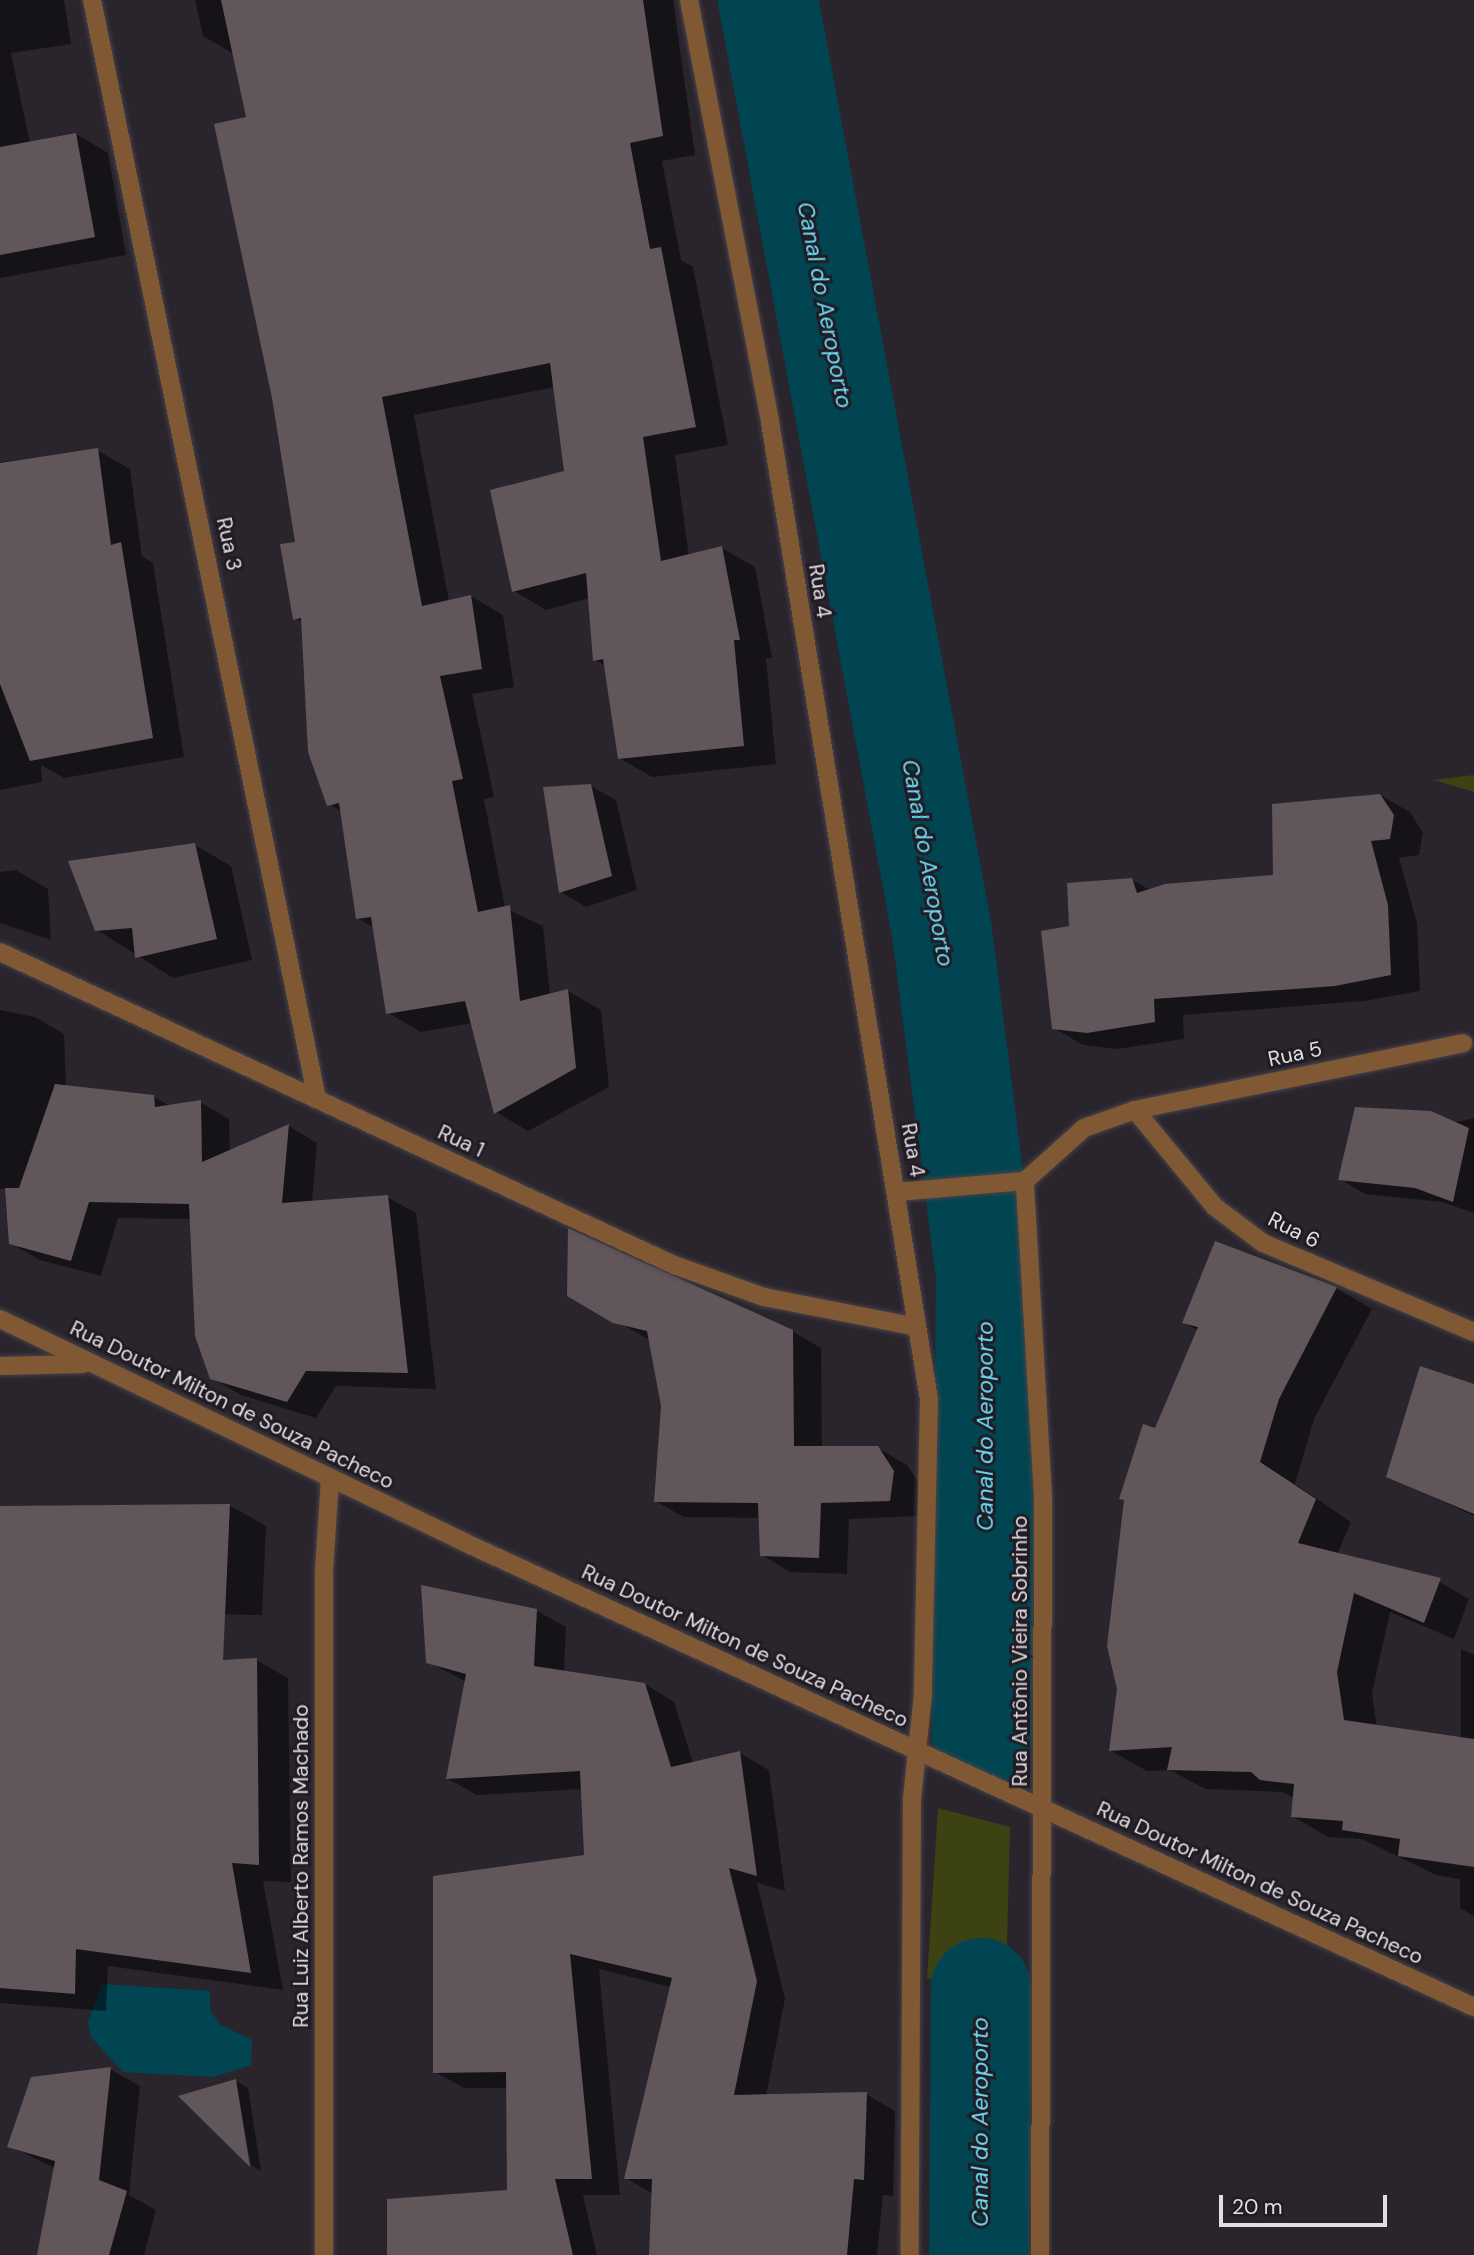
<!DOCTYPE html>
<html>
<head>
<meta charset="utf-8">
<style>
  body { margin:0 }
  #map { position:relative; width:1474px; height:2255px; overflow:hidden; background:#2a252d; font-family:"DM Sans",sans-serif }
  div>[style] { position:absolute }
  [style*='--x'] { left:calc(var(--x)*1px); top:calc(var(--y)*1px); width:calc(var(--w)*1px); rotate:calc(var(--a)*1deg) }
  .green>* { inset:0; background:#3d4213 }
  .water>* { inset:0; background:#004551 }
  .shadow>* { inset:0; background:#0007 }
  .river>* { height:100px; margin:-50px; padding:0 50px; transform-origin:50px; border-radius:50px; background:#004551 }
  .building>* { inset:0; background:#61565a }
  .roads { filter:drop-shadow(0 0 2px #47434a) drop-shadow(0 0 2px #47434a) }
  .minor>* { height:18px; margin:-9px; padding:0 9px; transform-origin:9px; border-radius:9px; background:#815834 }
  span { translate:-50% -50%; white-space:nowrap; text-align:center; line-height:1.15; -webkit-text-stroke:6px #211b23; paint-order:stroke }
  .street-label { font-size:21px; color:#e2dfe4 }
  .water-label { font-size:23px; color:#6bdcf6; font-style:italic }
  .scale { position:absolute; left:1219px; top:2195px; width:168px; height:32px; box-sizing:border-box; border:4px solid #e2dfe4; border-top:0; padding-left:9px; font-size:21px; line-height:24px; white-space:nowrap; color:#e2dfe4; -webkit-text-stroke:5px #211b23; paint-order:stroke }
</style>
</head>
<body>
<div id="map">
  <div class="green">
    <i style="clip-path:polygon(1474px 775px,1474px 792px,1434px 780px)"></i>
    <i style="clip-path:polygon(952px 1502px,1025px 1509px,1020px 1764px,954px 1735px)"></i>
    <i style="clip-path:polygon(938px 1808px,1010px 1827px,1006px 1980px,927px 1979px)"></i>
  </div>
  <div class="water">
    <i style="clip-path:polygon(102px 1984px,210px 1991px,210px 2011px,221px 2025px,252px 2040px,251px 2065px,213px 2077px,123px 2072px,91px 2037px,88px 2022px)"></i>
  </div>
  <div class="shadow">
    <i style="clip-path:polygon(0 0,64px 0,71px 44px,11px 53px,30px 143px,76px 134px,108px 153px,126px 255px,0 278px)"></i>
    <i style="clip-path:polygon(195px 0,673px 0,695px 155px,662px 161px,681px 260px,693px 267px,728px 445px,675px 455px,689px 556px,722px 548px,755px 567px,772px 658px,766px 658px,776px 764px,652px 777px,619px 758px,606px 666px,595px 660px,590px 598px,546px 610px,514px 591px,566px 472px,555px 387px,414px 415px,449px 601px,471px 596px,503px 615px,514px 687px,472px 694px,494px 797px,484px 799px,505px 908px,543px 926px,550px 995px,568px 991px,601px 1010px,609px 1087px,528px 1131px,496px 1112px,472px 1023px,421px 1032px,388px 1013px,375px 928px,357px 918px,342px 812px,329px 804px,303px 623px,295px 618px,297px 543px,248px 119px,234px 54px,203px 36px)"></i>
    <i style="clip-path:polygon(97px 450px,130px 469px,142px 556px,153px 563px,184px 757px,64px 778px,41px 765px,42px 782px,0 790px,0 462px)"></i>
    <i style="clip-path:polygon(591px 786px,616px 800px,637px 890px,586px 907px,561px 892px)"></i>
    <i style="clip-path:polygon(1380px 795px,1410px 812px,1423px 833px,1419px 855px,1399px 858px,1417px 923px,1420px 991px,1365px 1001px,1183px 1015px,1184px 1039px,1117px 1049px,1083px 1045px,1054px 1028px,1043px 932px,1071px 928px,1132px 880px,1150px 890px,1275px 877px)"></i>
    <i style="clip-path:polygon(195px 845px,231px 866px,252px 960px,173px 978px,97px 930px)"></i>
    <i style="clip-path:polygon(16px 870px,48px 889px,51px 940px,0 923px,0 872px)"></i>
    <i style="clip-path:polygon(0 1010px,35px 1017px,64px 1034px,66px 1087px,153px 1096px,170px 1106px,200px 1102px,229px 1119px,230px 1152px,289px 1126px,317px 1143px,312px 1203px,387px 1197px,416px 1213px,436px 1389px,336px 1386px,316px 1418px,241px 1395px,212px 1378px,191px 1219px,118px 1218px,101px 1276px,40px 1260px,10px 1243px,7px 1189px,0 1189px)"></i>
    <i style="clip-path:polygon(1474px 1118px,1474px 1213px,1442px 1202px,1365px 1194px,1340px 1179px,1452px 1123px)"></i>
    <i style="clip-path:polygon(1336px 1288px,1372px 1309px,1314px 1419px,1295px 1484px,1351px 1522px,1337px 1555px,1433px 1578px,1469px 1599px,1454px 1639px,1390px 1612px,1372px 1693px,1377px 1727px,1461px 1739px,1461px 1649px,1474px 1655px,1474px 1916px,1460px 1908px,1460px 1879px,1436px 1875px,1362px 1839px,1328px 1837px,1292px 1816px,1294px 1798px,1283px 1792px,1205px 1789px,1170px 1770px,1147px 1771px,1111px 1751px,1156px 1430px,1199px 1331px,1184px 1323px)"></i>
    <i style="clip-path:polygon(569px 1295px,792px 1331px,821px 1348px,822px 1448px,878px 1448px,907px 1465px,922px 1488px,918px 1516px,849px 1519px,847px 1574px,790px 1572px,762px 1555px,761px 1518px,684px 1517px,655px 1501px,663px 1406px,650px 1340px)"></i>
    <i style="clip-path:polygon(1474px 1385px,1474px 1516px,1388px 1476px)"></i>
    <i style="clip-path:polygon(229px 1505px,266px 1526px,262px 1615px,0 1610px,0 1508px)"></i>
    <i style="clip-path:polygon(537px 1611px,566px 1627px,564px 1672px,645px 1684px,674px 1702px,693px 1763px,740px 1753px,769px 1770px,785px 1891px,757px 1883px,785px 1999px,766px 2096px,866px 2094px,895px 2111px,893px 2196px,883px 2195px,877px 2255px,651px 2255px,653px 2194px,626px 2178px,671px 1987px,599px 1969px,620px 2195px,583px 2195px,597px 2255px,389px 2255px,508px 2192px,508px 2088px,464px 2088px,435px 2072px,586px 1857px,583px 1789px,477px 1795px,448px 1779px,467px 1682px,428px 1662px)"></i>
    <i style="clip-path:polygon(256px 1660px,288px 1678px,291px 1882px,263px 1881px,283px 1990px,108px 1966px,106px 2011px,0 2003px,0 1671px)"></i>
    <i style="clip-path:polygon(110px 2069px,140px 2086px,129px 2195px,156px 2210px,144px 2255px,39px 2255px,55px 2168px,9px 2146px)"></i>
    <i style="clip-path:polygon(235px 2080px,248px 2088px,261px 2171px,251px 2165px)"></i>
  </div>
  <div class="river">
    <i style="--x:768;--y:0;--w:948;--a:79.42"></i>
    <i style="--x:942;--y:932;--w:348;--a:82.7"></i>
    <i style="--x:986;--y:1277;--w:460;--a:90.5"></i>
    <i style="--x:979;--y:2255;--w:267;--a:-89.6"></i>
  </div>
  <div class="building">
    <i style="clip-path:polygon(221px 0,643px 0,663px 136px,630px 143px,650px 249px,661px 247px,696px 427px,643px 437px,661px 561px,722px 546px,740px 640px,734px 640px,744px 746px,618px 759px,603px 659px,593px 661px,586px 573px,512px 592px,490px 490px,564px 471px,550px 363px,382px 397px,422px 606px,471px 595px,482px 669px,440px 676px,463px 779px,452px 781px,478px 912px,510px 905px,520px 1001px,568px 989px,576px 1068px,494px 1114px,465px 1001px,386px 1014px,371px 917px,356px 919px,339px 803px,327px 806px,308px 752px,301px 618px,293px 620px,280px 544px,295px 542px,272px 398px,214px 124px,246px 117px)"></i>
    <i style="clip-path:polygon(76px 133px,95px 237px,0 255px,0 147px)"></i>
    <i style="clip-path:polygon(98px 448px,111px 545px,121px 542px,153px 738px,30px 761px,0 684px,0 463px)"></i>
    <i style="clip-path:polygon(591px 784px,612px 876px,559px 893px,543px 787px)"></i>
    <i style="clip-path:polygon(1380px 794px,1394px 815px,1390px 839px,1371px 841px,1388px 905px,1391px 975px,1335px 986px,1154px 999px,1155px 1022px,1087px 1033px,1052px 1029px,1041px 931px,1069px 926px,1067px 883px,1132px 878px,1137px 893px,1165px 884px,1273px 875px,1272px 804px)"></i>
    <i style="clip-path:polygon(195px 843px,217px 939px,135px 958px,132px 928px,95px 931px,68px 861px)"></i>
    <i style="clip-path:polygon(55px 1084px,154px 1095px,155px 1107px,201px 1100px,202px 1162px,289px 1124px,282px 1203px,388px 1195px,408px 1373px,306px 1371px,287px 1402px,210px 1379px,195px 1336px,189px 1204px,89px 1202px,71px 1261px,9px 1244px,5px 1188px,19px 1188px)"></i>
    <i style="clip-path:polygon(1355px 1107px,1431px 1111px,1469px 1128px,1453px 1202px,1415px 1188px,1338px 1180px)"></i>
    <i style="clip-path:polygon(568px 1228px,793px 1330px,794px 1446px,878px 1446px,894px 1471px,890px 1501px,821px 1503px,819px 1558px,760px 1556px,758px 1503px,654px 1502px,661px 1406px,647px 1331px,613px 1323px,567px 1296px)"></i>
    <i style="clip-path:polygon(1215px 1241px,1337px 1287px,1279px 1399px,1260px 1462px,1316px 1499px,1298px 1543px,1441px 1578px,1424px 1623px,1354px 1593px,1337px 1672px,1344px 1720px,1474px 1739px,1474px 1867px,1398px 1856px,1400px 1839px,1342px 1830px,1343px 1821px,1291px 1817px,1294px 1784px,1260px 1780px,1251px 1772px,1167px 1770px,1172px 1747px,1109px 1751px,1117px 1689px,1107px 1646px,1124px 1500px,1119px 1499px,1143px 1424px,1155px 1428px,1198px 1327px,1182px 1323px)"></i>
    <i style="clip-path:polygon(1420px 1366px,1474px 1384px,1474px 1514px,1386px 1477px)"></i>
    <i style="clip-path:polygon(230px 1504px,223px 1660px,257px 1658px,259px 1865px,232px 1863px,251px 1973px,76px 1949px,75px 1994px,0 1988px,0 1506px)"></i>
    <i style="clip-path:polygon(421px 1585px,537px 1609px,534px 1666px,645px 1683px,671px 1767px,740px 1751px,757px 1876px,729px 1868px,757px 1981px,734px 2095px,867px 2092px,864px 2180px,854px 2179px,847px 2255px,649px 2255px,652px 2179px,624px 2179px,672px 1978px,570px 1954px,592px 2179px,555px 2179px,573px 2255px,387px 2255px,387px 2199px,507px 2190px,506px 2072px,433px 2073px,433px 1876px,584px 1855px,580px 1771px,446px 1779px,466px 1674px,426px 1663px)"></i>
    <i style="clip-path:polygon(111px 2067px,99px 2180px,127px 2191px,109px 2255px,37px 2255px,55px 2161px,7px 2147px,31px 2077px)"></i>
    <i style="clip-path:polygon(236px 2079px,250px 2167px,178px 2096px)"></i>
  </div>
  <div class="roads">
    <div class="minor">
      <i style="--x:92;--y:0;--w:1122;--a:78.43"></i>
      <i style="--x:689;--y:0;--w:430;--a:79.1"></i>
      <i style="--x:770;--y:422;--w:990;--a:80.76"></i>
      <i style="--x:929;--y:1399;--w:295;--a:91.2"></i>
      <i style="--x:923;--y:1694;--w:106;--a:96"></i>
      <i style="--x:912;--y:1799;--w:456;--a:90.3"></i>
      <i style="--x:0;--y:952;--w:743;--a:24.91"></i>
      <i style="--x:674;--y:1265;--w:96;--a:19.6"></i>
      <i style="--x:764;--y:1297;--w:156;--a:11.1"></i>
      <i style="--x:1135;--y:1110;--w:126;--a:50.5"></i>
      <i style="--x:1215;--y:1207;--w:60;--a:36.9"></i>
      <i style="--x:1263;--y:1243;--w:229;--a:22.9"></i>
      <i style="--x:897;--y:1192;--w:128;--a:-4.9"></i>
      <i style="--x:0;--y:1319;--w:517;--a:25.67"></i>
      <i style="--x:466;--y:1543;--w:1110;--a:24.72"></i>
      <i style="--x:0;--y:1366;--w:83;--a:-1.4"></i>
      <i style="--x:324;--y:2255;--w:684;--a:-90"></i>
      <i style="--x:324;--y:1571;--w:94;--a:-86.3"></i>
      <i style="--x:1040;--y:2255;--w:758;--a:-89.77"></i>
      <i style="--x:1043;--y:1497;--w:317;--a:-93.3"></i>
      <i style="--x:1025;--y:1181;--w:79;--a:-41.9"></i>
      <i style="--x:1084;--y:1128;--w:54;--a:-19.4"></i>
      <i style="--x:1135;--y:1110;--w:335;--a:-11.5"></i>
    </div>
  </div>
  <div class="street-label">
    <span style="left:229px;top:544px;rotate:78deg">Rua 3</span>
    <span style="left:820px;top:591px;rotate:81deg">Rua 4</span>
    <span style="left:1295px;top:1054px;rotate:-12deg">Rua 5</span>
    <span style="left:461px;top:1141px;rotate:25deg">Rua 1</span>
    <span style="left:913px;top:1150px;rotate:80deg">Rua 4</span>
    <span style="left:1294px;top:1230px;rotate:27deg">Rua 6</span>
    <span style="left:232px;top:1405px;rotate:26deg">Rua Doutor Milton de Souza Pacheco</span>
    <span style="left:745px;top:1646px;rotate:25deg">Rua Doutor Milton de Souza Pacheco</span>
    <span style="left:1020px;top:1651px;rotate:-90deg">Rua Antônio Vieira Sobrinho</span>
    <span style="left:301px;top:1866px;rotate:-90deg">Rua Luiz Alberto Ramos Machado</span>
    <span style="left:1260px;top:1883px;rotate:25deg">Rua Doutor Milton de Souza Pacheco</span>
  </div>
  <div class="water-label">
    <span style="left:825px;top:305px;rotate:79deg">Canal do Aeroporto</span>
    <span style="left:928px;top:863px;rotate:80deg">Canal do Aeroporto</span>
    <span style="left:985px;top:1426px;rotate:-90deg">Canal do Aeroporto</span>
    <span style="left:980px;top:2122px;rotate:-90deg">Canal do Aeroporto</span>
  </div>
  <div class="scale">20 m</div>
</div>
</body>
</html>
